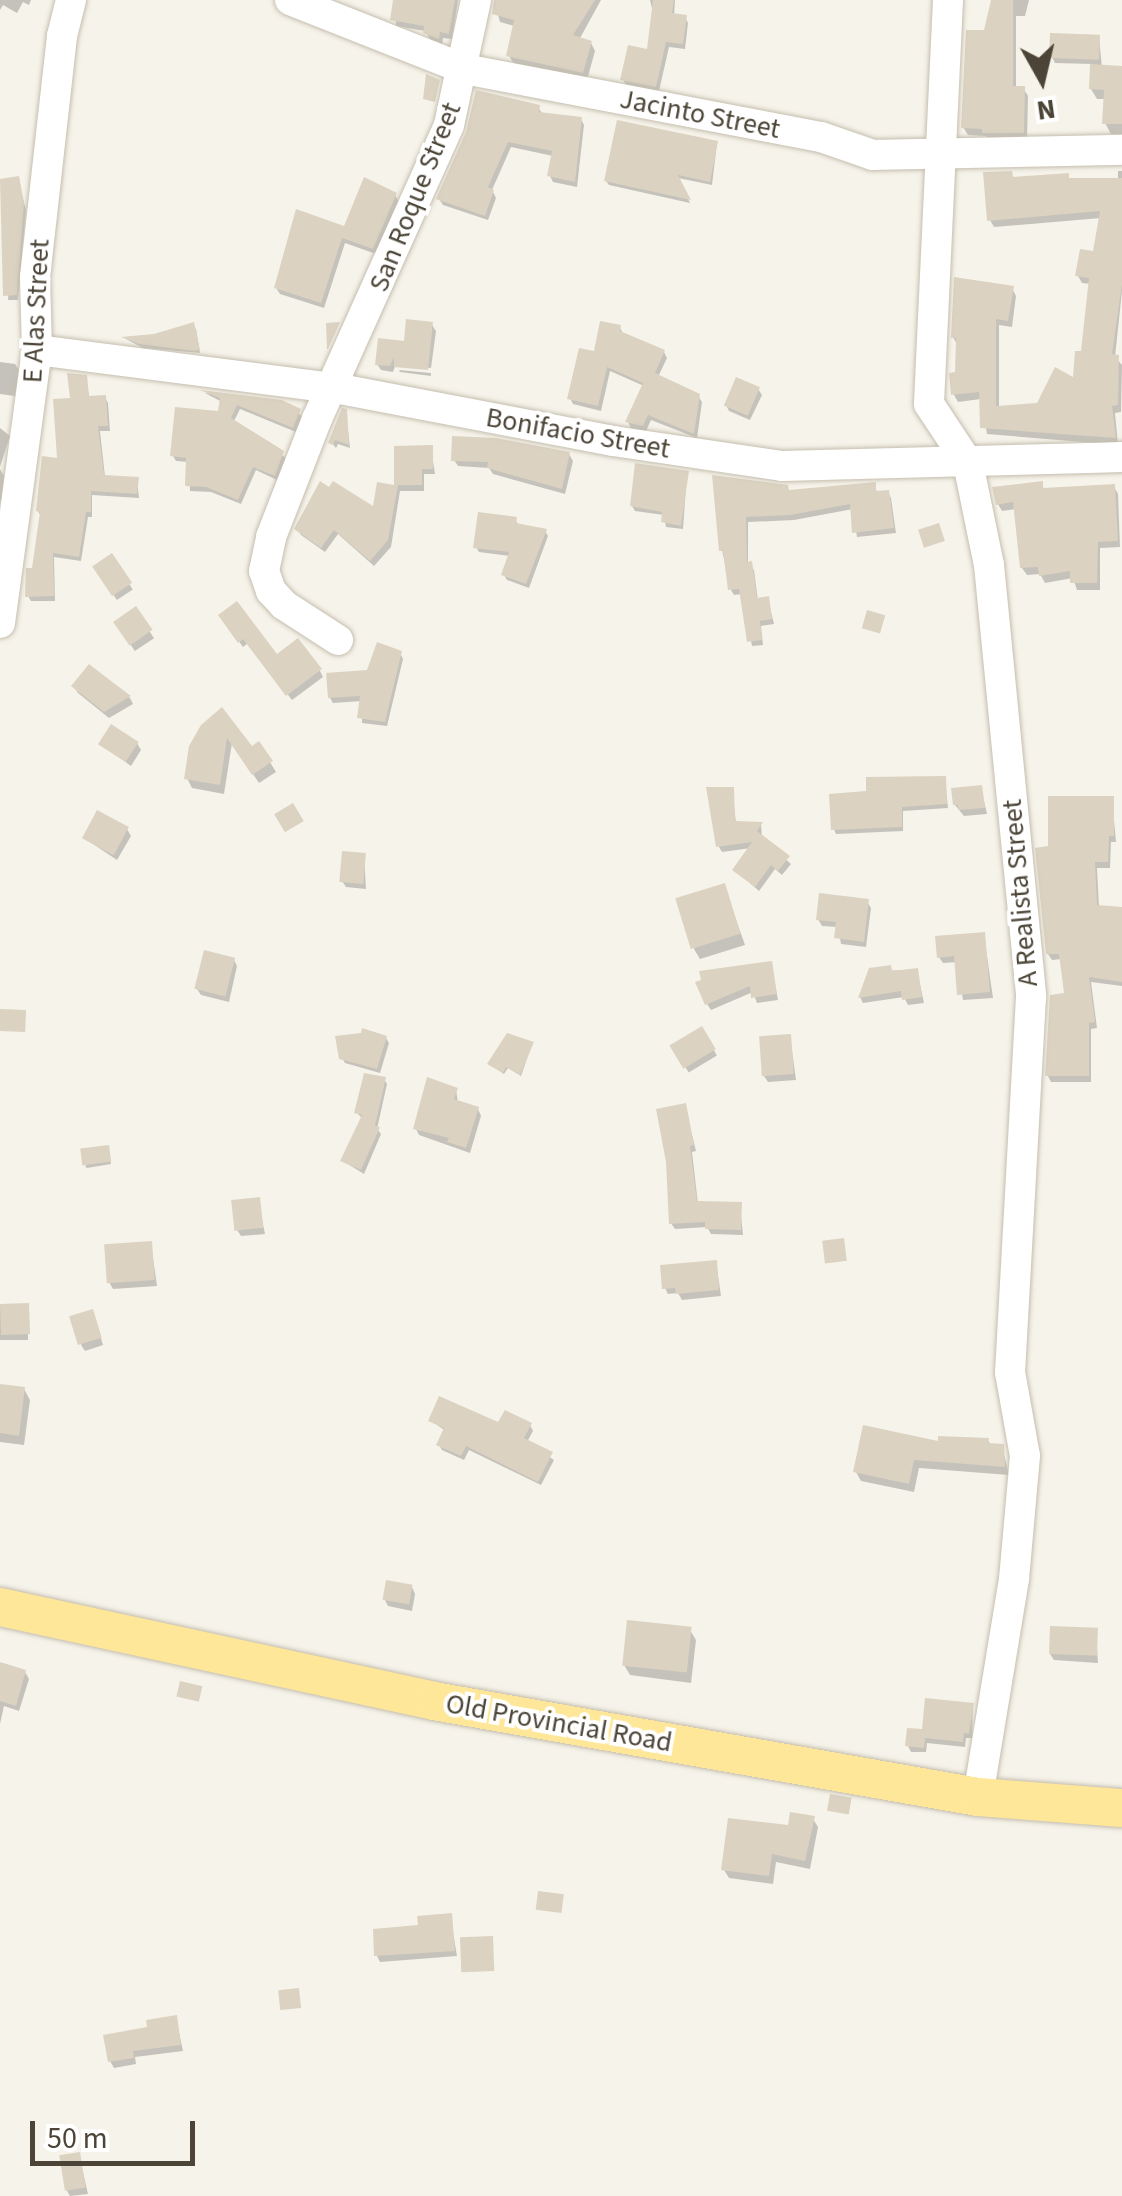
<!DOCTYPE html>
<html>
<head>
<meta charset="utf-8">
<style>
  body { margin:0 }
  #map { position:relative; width:1122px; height:2196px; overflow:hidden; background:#f6f3ea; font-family:"Source Sans 3",sans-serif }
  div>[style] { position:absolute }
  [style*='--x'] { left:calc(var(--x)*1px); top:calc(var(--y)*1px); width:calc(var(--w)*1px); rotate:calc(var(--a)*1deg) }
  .shadow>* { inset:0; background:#0003; transform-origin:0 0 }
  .building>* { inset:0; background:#dbd2c1; transform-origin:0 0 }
  .roads { filter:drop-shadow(0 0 2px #c5beae) drop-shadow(0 0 2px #c5beae) }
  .minor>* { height:30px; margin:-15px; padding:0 15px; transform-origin:15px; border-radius:15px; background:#fff }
  .major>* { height:38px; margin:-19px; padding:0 19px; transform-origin:19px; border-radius:19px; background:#ffe79a }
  span { translate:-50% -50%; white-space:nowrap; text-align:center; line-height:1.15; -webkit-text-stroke:8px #fff; paint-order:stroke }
  .street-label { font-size:28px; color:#4b4437 }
  .north { position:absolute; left:992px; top:30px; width:100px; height:100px; -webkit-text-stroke:8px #fff; paint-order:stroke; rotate:172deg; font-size:28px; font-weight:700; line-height:40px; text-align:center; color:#4b4437 }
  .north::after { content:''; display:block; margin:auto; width:35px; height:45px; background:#4b4437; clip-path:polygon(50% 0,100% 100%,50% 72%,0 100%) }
  .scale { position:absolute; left:30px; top:2121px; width:165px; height:45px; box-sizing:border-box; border:5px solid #4b4437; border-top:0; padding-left:12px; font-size:30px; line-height:35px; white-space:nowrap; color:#4b4437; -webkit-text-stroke:8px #fff; paint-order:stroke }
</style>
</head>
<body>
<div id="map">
  <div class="shadow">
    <i style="clip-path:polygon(0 0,31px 0,29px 5px,23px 2px,17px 13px,3px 5px,0 10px)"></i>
    <i style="clip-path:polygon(395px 0,458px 0,452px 39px,443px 38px,442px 44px,430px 39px,425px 31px,396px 26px)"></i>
    <i style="clip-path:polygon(494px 0,601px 0,579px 40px,591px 43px,595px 51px,587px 80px,514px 64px,509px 56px,515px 26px,500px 22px)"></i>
    <i style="clip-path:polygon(650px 0,675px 0,674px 16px,685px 17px,688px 23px,685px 49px,669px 47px,659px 91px,626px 85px,623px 79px,649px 52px,654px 17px)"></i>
    <i style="clip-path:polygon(993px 0,1029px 0,1025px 16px,1016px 16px,1016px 88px,1023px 88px,1028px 96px,1027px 140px,989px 141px,986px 136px,968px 135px,963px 127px)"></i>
    <i style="clip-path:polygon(1099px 37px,1102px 68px,1122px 68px,1122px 134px,1111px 134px,1105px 123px,1106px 99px,1097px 99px,1091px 89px,1092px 64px,1055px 63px,1052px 57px)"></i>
    <i style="clip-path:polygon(538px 107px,543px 115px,581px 119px,584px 125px,577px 187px,553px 182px,550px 176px,553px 156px,511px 147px,492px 190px,496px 198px,488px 220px,443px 205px,439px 199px)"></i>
    <i style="clip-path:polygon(717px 143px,712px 185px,678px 178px,690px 203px,609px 185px,606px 181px)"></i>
    <i style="clip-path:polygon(1118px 171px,1122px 171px,1122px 291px,1115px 357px,1122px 365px,1121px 412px,1115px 413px,1118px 445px,987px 434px,981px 399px,958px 402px,954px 395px,958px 346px,953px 337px,1012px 288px,1016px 296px,1012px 327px,999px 325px,999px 408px,1039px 406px,1075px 381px,1083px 354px,1091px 284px,1082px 283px,1078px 276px,1095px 254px,1101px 218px,994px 227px,990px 220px,1014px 180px,1118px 180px)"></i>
    <i style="clip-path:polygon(18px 179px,26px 210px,18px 300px,8px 300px)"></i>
    <i style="clip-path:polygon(395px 195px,399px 202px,376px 254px,345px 243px,324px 308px,280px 294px,276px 288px,346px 229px)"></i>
    <i style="clip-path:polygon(432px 325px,436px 331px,431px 368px,396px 364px,393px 372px,381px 370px,377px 364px)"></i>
    <i style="clip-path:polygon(620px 328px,624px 335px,664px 352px,667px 358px,658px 377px,698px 396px,702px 402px,697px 438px,651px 420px,646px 431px,631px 428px,628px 422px,644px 386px,610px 371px,601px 411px,573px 404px,570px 398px,596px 354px)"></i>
    <i style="clip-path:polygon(196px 329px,200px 353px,143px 348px,126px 339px)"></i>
    <i style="clip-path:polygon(0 362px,15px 364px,19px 370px,15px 396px,0 394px)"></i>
    <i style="clip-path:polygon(399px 370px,431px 373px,431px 376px,400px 372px)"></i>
    <i style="clip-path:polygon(85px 378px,90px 399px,105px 398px,108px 403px,110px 431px,100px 431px,105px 477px,137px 480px,139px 498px,92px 495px,92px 517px,88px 517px,81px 561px,54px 557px,55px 601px,31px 601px,28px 596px,42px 518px,38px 511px,60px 460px,73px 400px)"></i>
    <i style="clip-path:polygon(758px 389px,762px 395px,750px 420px,729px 411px,726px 405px)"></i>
    <i style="clip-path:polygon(205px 393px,281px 402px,302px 416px,296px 432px,240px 409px,234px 421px,286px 458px,277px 480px,256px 470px,241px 504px,211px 492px,190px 491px,189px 462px,176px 461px,173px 456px,220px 414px,222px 402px)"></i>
    <i style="clip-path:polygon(346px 412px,350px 448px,338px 444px,336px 448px,331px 442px)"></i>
    <i style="clip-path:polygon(0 428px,10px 436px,0 467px)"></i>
    <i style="clip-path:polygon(396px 448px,431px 448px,435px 474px,424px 474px,424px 491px,400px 491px,391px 547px,374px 566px,338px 534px,325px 552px,301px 535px,297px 529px,375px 510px,396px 488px)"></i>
    <i style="clip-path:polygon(569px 454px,573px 461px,565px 494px,493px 474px,489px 468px,458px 466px,454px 460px)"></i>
    <i style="clip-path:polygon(0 469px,4px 476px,1px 501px,0 501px)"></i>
    <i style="clip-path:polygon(687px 473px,683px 529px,666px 527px,664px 515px,635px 511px,632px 506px)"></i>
    <i style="clip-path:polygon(715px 478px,790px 493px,874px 485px,878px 494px,888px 492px,891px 498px,896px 533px,857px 537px,853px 509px,794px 520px,748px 522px,748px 564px,754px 570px,758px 601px,768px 599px,774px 624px,761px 626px,763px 645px,752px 646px,742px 594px,734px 595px,731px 590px,722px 550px)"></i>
    <i style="clip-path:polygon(1041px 484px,1045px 490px,1114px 487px,1118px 494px,1120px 547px,1100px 548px,1100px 590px,1077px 590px,1073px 578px,1045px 583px,1040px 574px,1027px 575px,1022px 568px,1016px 509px,1002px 511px,998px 504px)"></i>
    <i style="clip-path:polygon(515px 519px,519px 526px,545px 531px,548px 536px,529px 588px,507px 580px,504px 575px,510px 556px,479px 552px,476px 547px)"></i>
    <i style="left:111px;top:556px;width:40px;height:19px;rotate:57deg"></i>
    <i style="left:135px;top:609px;width:35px;height:23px;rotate:57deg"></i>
    <i style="clip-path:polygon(225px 622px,276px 657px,320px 671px,323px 677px,292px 700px,248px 643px,243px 647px)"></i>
    <i style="clip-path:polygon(400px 653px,403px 659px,387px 726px,362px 723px,362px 701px,333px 703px,330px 698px)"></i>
    <i style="clip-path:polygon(89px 668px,130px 698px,133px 704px,109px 718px,78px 693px,74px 687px)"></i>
    <i style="clip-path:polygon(203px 726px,251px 749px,259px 744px,276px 772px,259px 783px,232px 743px,224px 794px,192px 788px,187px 778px)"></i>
    <i style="clip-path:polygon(137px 743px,141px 750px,131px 766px,101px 744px)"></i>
    <i style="clip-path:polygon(945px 778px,948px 808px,903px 811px,903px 831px,836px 834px,834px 829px)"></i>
    <i style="clip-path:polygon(981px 788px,987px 814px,964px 816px,955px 805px)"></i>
    <i style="clip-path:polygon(732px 789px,736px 823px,761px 825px,762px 838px,791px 864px,782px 875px,775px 869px,759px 891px,735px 870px,751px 848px,722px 852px,719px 847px)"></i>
    <i style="clip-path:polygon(1112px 798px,1116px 842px,1111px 842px,1110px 868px,1097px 868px,1099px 908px,1122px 909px,1122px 986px,1091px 982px,1097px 1028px,1091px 1029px,1091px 1082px,1051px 1082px,1048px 1076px,1067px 995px,1062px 959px,1052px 960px,1048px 954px,1051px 849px)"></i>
    <i style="clip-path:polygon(127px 829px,131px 836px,117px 860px,84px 838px)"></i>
    <i style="clip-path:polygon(364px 855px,366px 889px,346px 887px,342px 881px)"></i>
    <i style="clip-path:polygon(724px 886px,745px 945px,700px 959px,694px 949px)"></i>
    <i style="clip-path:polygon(867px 902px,871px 908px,866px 947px,841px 944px,838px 927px,822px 926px,818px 919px)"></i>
    <i style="clip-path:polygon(984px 935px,993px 998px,963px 1000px,957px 962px,943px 963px,939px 957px)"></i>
    <i style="clip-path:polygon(234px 960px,237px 966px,229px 1002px,201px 995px,197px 989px)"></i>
    <i style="clip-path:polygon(771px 964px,778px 1000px,757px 1003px,753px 992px,711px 1010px,707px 1004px)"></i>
    <i style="clip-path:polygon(917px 970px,924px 1003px,908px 1005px,904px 997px,863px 1003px,860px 997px,871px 971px)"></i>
    <i style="left:701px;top:1029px;width:31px;height:33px;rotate:59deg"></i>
    <i style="clip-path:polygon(790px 1036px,796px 1080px,768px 1082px,764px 1076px)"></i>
    <i style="clip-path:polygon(386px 1038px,389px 1043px,380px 1073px,345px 1063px,342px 1058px)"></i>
    <i style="clip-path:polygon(532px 1044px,521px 1076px,508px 1068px,504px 1074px,492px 1066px)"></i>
    <i style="clip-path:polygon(384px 1079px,387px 1084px,377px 1129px,381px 1134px,364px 1174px,343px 1161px,363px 1119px,357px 1113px)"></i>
    <i style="clip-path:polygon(456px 1090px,458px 1103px,478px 1109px,481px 1116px,470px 1153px,419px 1135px,416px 1129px)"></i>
    <i style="clip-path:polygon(685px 1106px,696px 1151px,692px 1152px,698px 1204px,740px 1205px,743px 1235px,711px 1234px,707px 1227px,675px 1229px,671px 1223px)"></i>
    <i style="clip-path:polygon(109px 1150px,111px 1164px,87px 1168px,85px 1166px)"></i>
    <i style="clip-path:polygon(258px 1200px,265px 1234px,241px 1236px,237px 1230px)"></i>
    <i style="clip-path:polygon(151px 1244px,157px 1286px,113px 1289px,109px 1282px)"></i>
    <i style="clip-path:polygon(716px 1262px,721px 1296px,682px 1300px,678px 1293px,668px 1294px,665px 1288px)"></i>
    <i style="left:0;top:1306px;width:28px;height:34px"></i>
    <i style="clip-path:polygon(95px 1318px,103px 1345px,85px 1351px,81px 1345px)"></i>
    <i style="clip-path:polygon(0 1386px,24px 1389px,30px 1400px,24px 1445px,0 1442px)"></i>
    <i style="clip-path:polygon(431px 1421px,530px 1425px,533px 1431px,527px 1442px,554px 1460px,541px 1485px,469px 1450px,464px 1460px,442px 1450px,439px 1445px,446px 1431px)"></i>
    <i style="clip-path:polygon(988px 1440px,991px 1446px,1002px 1446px,1009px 1475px,919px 1468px,914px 1492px,861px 1481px,856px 1472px)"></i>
    <i style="clip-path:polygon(412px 1587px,415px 1594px,412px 1611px,388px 1606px,385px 1600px)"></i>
    <i style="clip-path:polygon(690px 1630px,696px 1640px,691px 1683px,630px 1675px,624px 1665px)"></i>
    <i style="clip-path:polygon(1096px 1631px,1098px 1663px,1054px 1660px,1050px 1654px)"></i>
    <i style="clip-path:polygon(0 1665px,25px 1672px,29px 1679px,19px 1711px,4px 1706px,0 1724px)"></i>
    <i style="clip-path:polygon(973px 1705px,972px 1738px,966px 1738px,965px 1747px,927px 1743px,926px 1752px,911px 1752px,908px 1746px,924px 1732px)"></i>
    <i style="clip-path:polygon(813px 1819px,818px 1827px,810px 1869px,776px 1862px,773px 1884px,729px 1878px,724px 1870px,790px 1828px)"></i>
    <i style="clip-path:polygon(450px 1915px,457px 1956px,380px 1962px,377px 1956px)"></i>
    <i style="clip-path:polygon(176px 2018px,183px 2051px,135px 2057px,136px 2064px,114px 2068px,110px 2061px,150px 2029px)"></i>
    <i style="clip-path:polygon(79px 2155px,88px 2194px,70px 2196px,67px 2191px)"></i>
  </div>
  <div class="building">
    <i style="clip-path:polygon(393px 0,455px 0,449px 34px,440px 32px,439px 39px,423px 33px,424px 26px,390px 20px)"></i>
    <i style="clip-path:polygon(494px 0,595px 0,573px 35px,592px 41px,583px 73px,506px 56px,514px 20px,492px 14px)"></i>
    <i style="clip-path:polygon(653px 0,674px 0,672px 13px,687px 15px,683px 44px,666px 42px,656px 87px,620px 80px,628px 45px,647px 49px)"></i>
    <i style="clip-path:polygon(991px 0,1013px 0,1013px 86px,1025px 86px,1024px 133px,982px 133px,982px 129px,961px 128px,966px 30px,984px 30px)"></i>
    <i style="left:1050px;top:33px;width:50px;height:25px;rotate:2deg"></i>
    <i style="clip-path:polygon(1090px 64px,1122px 66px,1122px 124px,1102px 124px,1104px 90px,1089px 89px)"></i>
    <i style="clip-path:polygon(426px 74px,440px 80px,435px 102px,423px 99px)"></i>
    <i style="clip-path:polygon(476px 90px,540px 105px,539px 112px,582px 117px,575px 182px,547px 176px,552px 151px,508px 142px,488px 187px,494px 190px,485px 216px,436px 199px,466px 132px)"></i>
    <i style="clip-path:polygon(617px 120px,718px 141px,710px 182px,678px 175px,691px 200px,604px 181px)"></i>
    <i style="clip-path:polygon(1012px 171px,1013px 177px,1069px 173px,1069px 178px,1122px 178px,1122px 284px,1112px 354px,1119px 355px,1118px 405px,1112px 406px,1116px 438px,980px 428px,979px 392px,951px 395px,949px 373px,955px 372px,956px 338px,951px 338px,954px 277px,1014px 286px,1008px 321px,996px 319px,996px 406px,1037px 403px,1055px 367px,1073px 377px,1075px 351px,1081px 351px,1089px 278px,1075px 276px,1080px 249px,1093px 251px,1100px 211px,987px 221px,983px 172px)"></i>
    <i style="clip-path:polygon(19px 176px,24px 203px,17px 295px,3px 296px,0 179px)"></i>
    <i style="clip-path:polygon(364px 177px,397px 193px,373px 249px,342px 238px,321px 303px,274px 288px,296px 209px,344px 226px)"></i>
    <i style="clip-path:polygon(406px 319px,433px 322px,428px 370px,394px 367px,394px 357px,390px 366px,375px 365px,378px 338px,404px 341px)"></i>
    <i style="clip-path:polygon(600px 321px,621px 325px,620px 331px,665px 350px,655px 373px,700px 394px,694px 434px,648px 415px,643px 426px,625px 422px,643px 383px,607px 367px,598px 406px,567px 399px,579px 348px,594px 351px)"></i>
    <i style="clip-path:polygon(194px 322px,200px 350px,193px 351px,139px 344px,121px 337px,154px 334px)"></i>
    <i style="clip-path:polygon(340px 322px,328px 349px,327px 349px,326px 323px)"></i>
    <i style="clip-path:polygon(67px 373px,87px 375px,89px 396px,106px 395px,108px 426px,98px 426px,104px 475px,139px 477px,137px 494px,91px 491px,91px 512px,86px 512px,79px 557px,53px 553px,54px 596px,25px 597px,26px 568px,32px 568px,40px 512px,36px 511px,42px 456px,57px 458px,53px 399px,70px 398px)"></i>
    <i style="left:736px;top:377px;width:26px;height:31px;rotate:23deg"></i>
    <i style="clip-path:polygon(200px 390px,282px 400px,301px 409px,293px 428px,237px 405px,231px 418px,284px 451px,275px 476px,253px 467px,238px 500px,206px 487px,185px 486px,186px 458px,170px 456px,175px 407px,218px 411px,220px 398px)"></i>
    <i style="clip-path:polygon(342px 408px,347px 409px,349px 445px,335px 440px,333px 445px,328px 443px)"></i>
    <i style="clip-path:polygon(452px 436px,496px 438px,570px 452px,562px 489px,487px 468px,488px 462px,451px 461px)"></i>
    <i style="clip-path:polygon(433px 445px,433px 469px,422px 469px,422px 485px,398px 485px,388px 540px,370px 561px,334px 530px,321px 548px,294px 529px,320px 481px,329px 487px,333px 481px,373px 506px,377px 482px,394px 485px,394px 446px)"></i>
    <i style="clip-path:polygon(635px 463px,689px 471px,681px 526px,661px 522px,662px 512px,630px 506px)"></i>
    <i style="clip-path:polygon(712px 475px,788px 485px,789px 490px,876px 482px,876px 491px,889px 490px,894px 528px,852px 533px,850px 504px,790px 515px,746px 517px,747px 562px,752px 561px,757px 598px,769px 596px,772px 619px,760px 621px,762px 640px,747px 642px,739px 589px,728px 590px,723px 551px,719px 551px)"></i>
    <i style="clip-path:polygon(1043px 481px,1043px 488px,1115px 484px,1118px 541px,1098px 542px,1097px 583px,1070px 583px,1070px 571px,1039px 576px,1038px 567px,1020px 568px,1013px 502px,996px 505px,992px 487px)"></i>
    <i style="clip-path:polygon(478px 512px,517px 517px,516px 523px,547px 529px,526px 584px,501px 575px,509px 552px,473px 548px)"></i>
    <i style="left:939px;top:523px;width:19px;height:22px;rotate:72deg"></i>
    <i style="left:112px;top:553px;width:36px;height:24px;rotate:56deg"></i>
    <i style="clip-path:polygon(237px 601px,277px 654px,298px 638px,322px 669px,286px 696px,243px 639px,238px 643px,218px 615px)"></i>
    <i style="left:136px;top:606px;width:29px;height:28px;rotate:55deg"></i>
    <i style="left:867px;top:610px;width:19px;height:19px;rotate:16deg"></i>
    <i style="clip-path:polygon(377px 642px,402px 651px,385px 722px,357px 718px,360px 696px,328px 698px,326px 673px,367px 670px)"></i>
    <i style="clip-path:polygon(89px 664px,111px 681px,131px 696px,104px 712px,71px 686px)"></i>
    <i style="clip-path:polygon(222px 707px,252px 746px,259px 741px,273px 761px,252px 775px,227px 738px,220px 785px,184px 779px,189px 746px,201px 725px)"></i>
    <i style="left:111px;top:724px;width:33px;height:24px;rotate:33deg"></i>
    <i style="clip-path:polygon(946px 776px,947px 804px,902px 807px,902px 827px,831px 830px,829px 794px,866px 791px,866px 777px)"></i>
    <i style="clip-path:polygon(982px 785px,985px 808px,958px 810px,958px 805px,953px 805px,951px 788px)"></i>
    <i style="clip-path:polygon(706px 787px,734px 787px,735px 821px,763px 822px,757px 831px,790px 856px,778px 871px,771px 865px,755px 887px,732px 870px,752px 842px,716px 847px)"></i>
    <i style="clip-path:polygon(1048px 796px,1114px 796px,1114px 836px,1109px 836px,1108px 862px,1095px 862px,1097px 905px,1122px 907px,1122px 982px,1089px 977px,1095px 1022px,1089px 1023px,1089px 1076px,1045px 1076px,1050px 995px,1064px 993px,1059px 954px,1046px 954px,1035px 848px,1048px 846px)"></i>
    <i style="left:293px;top:803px;width:21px;height:22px;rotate:59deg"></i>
    <i style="left:97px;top:810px;width:36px;height:32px;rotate:28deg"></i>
    <i style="left:342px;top:851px;width:24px;height:31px;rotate:5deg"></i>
    <i style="left:725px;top:883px;width:53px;height:52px;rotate:73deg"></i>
    <i style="clip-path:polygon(819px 893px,869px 899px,864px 942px,834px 938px,836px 922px,816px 920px)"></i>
    <i style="clip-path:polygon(985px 932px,990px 992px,957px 995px,954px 956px,937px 958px,935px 936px)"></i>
    <i style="left:204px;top:950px;width:32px;height:40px;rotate:14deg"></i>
    <i style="clip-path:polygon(772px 961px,777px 994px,751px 998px,750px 986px,705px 1005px,695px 982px,701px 980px,699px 971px)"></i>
    <i style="clip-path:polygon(891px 965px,892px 971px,918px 968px,922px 997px,902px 1000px,901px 991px,858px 998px,869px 968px)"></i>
    <i style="left:0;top:1009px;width:26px;height:22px;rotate:2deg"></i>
    <i style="left:702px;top:1026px;width:27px;height:38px;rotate:59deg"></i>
    <i style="clip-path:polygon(362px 1028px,387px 1036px,377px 1069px,339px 1059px,335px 1036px,361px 1033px)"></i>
    <i style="clip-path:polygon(507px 1033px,534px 1042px,520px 1075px,506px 1067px,503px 1073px,487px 1064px)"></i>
    <i style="left:791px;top:1034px;width:40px;height:32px;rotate:86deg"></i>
    <i style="clip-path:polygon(364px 1073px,386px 1077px,375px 1126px,380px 1127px,361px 1170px,340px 1161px,362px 1115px,354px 1113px)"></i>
    <i style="clip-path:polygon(427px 1077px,458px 1088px,454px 1099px,479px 1107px,466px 1148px,447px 1142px,449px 1138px,413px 1129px)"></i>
    <i style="clip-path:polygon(686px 1103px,694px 1145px,690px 1146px,697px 1201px,742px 1202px,741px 1230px,705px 1229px,705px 1222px,669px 1224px,666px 1162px,656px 1109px)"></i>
    <i style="left:109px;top:1145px;width:17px;height:29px;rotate:83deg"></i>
    <i style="left:260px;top:1197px;width:31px;height:29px;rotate:84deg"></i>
    <i style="left:844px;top:1238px;width:23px;height:22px;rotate:83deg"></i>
    <i style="left:152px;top:1241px;width:39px;height:48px;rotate:86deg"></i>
    <i style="clip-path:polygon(717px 1260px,719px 1290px,676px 1294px,675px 1288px,662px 1289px,660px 1265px)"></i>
    <i style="left:29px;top:1303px;width:31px;height:29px;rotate:88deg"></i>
    <i style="left:93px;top:1309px;width:30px;height:25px;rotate:73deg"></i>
    <i style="clip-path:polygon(0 1384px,25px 1387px,19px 1436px,0 1433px)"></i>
    <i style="clip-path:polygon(439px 1396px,498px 1422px,505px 1410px,532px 1423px,524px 1438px,553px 1452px,538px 1482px,466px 1446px,461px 1456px,436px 1445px,444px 1428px,428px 1421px)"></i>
    <i style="clip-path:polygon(863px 1425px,938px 1441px,938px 1436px,989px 1438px,988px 1443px,1004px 1444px,1005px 1467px,914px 1460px,909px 1484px,853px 1472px)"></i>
    <i style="left:386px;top:1580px;width:27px;height:20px;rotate:10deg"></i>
    <i style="left:627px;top:1620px;width:65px;height:46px;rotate:6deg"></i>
    <i style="left:1050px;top:1626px;width:48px;height:28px;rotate:2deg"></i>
    <i style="clip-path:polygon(0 1662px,26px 1670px,16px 1706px,0 1701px)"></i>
    <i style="left:180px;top:1681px;width:23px;height:16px;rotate:13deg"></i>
    <i style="clip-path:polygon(925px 1698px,974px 1703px,969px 1734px,964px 1733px,963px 1742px,925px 1738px,924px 1748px,905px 1746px,907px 1728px,922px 1729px)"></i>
    <i style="left:830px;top:1794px;width:22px;height:17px;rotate:10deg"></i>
    <i style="clip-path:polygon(790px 1812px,815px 1816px,805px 1861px,772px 1854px,769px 1876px,721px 1870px,728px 1818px,788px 1825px)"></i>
    <i style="left:538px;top:1891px;width:26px;height:19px;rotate:7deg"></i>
    <i style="clip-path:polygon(452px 1913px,455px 1951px,374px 1956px,373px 1929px,418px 1925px,417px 1916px)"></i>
    <i style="left:493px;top:1936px;width:35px;height:33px;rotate:88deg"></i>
    <i style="left:299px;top:1988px;width:20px;height:21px;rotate:84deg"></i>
    <i style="clip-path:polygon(177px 2015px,181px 2045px,133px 2051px,134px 2058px,108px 2062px,103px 2035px,147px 2027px,146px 2020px)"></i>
    <i style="left:80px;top:2152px;width:36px;height:21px;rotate:81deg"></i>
  </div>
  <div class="roads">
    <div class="minor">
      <i style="--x:290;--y:0;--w:187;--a:21.6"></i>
      <i style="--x:464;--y:69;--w:363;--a:10.8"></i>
      <i style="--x:821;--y:137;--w:55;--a:19.1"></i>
      <i style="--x:873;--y:155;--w:249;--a:-1.2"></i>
      <i style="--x:948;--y:0;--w:404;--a:92.7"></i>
      <i style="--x:929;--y:404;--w:71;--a:56.5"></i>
      <i style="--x:968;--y:463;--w:104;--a:78.4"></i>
      <i style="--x:989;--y:565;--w:434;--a:84.4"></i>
      <i style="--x:1031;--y:997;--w:376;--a:93.2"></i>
      <i style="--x:1010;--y:1372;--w:85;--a:79.9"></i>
      <i style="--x:1025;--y:1456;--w:123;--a:95.1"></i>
      <i style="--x:1014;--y:1579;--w:221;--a:99.4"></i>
      <i style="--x:37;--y:350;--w:300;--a:7.3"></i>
      <i style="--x:335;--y:388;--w:283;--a:10.8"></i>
      <i style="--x:613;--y:441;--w:171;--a:8.4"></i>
      <i style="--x:782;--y:466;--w:340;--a:-1.5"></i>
      <i style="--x:0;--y:623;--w:275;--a:-82.3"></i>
      <i style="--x:37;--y:350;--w:73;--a:-91.6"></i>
      <i style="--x:35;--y:277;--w:243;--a:-83.6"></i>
      <i style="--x:62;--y:36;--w:37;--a:-76"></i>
      <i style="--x:338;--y:640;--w:64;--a:-147.1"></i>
      <i style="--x:284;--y:605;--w:19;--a:-133"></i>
      <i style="--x:271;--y:591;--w:21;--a:-109"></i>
      <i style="--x:264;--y:571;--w:35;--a:-78"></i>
      <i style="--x:271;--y:537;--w:127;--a:-68.7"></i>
      <i style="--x:317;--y:419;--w:322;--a:-65.8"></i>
      <i style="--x:449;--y:125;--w:128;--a:-77.8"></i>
    </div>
    <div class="major">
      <i style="--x:0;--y:1607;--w:444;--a:12.2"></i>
      <i style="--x:434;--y:1701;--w:552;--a:10.01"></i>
      <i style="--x:978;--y:1797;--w:144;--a:4.4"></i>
    </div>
  </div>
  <div class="street-label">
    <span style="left:700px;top:114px;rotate:11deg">Jacinto Street</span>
    <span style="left:415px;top:197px;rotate:-68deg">San Roque Street</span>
    <span style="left:36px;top:311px;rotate:-87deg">E Alas Street</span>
    <span style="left:578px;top:433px;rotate:10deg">Bonifacio Street</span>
    <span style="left:1020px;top:893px;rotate:-95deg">A Realista Street</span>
    <span style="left:559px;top:1723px;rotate:10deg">Old Provincial Road</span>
  </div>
  <div class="north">N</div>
  <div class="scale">50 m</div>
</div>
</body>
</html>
